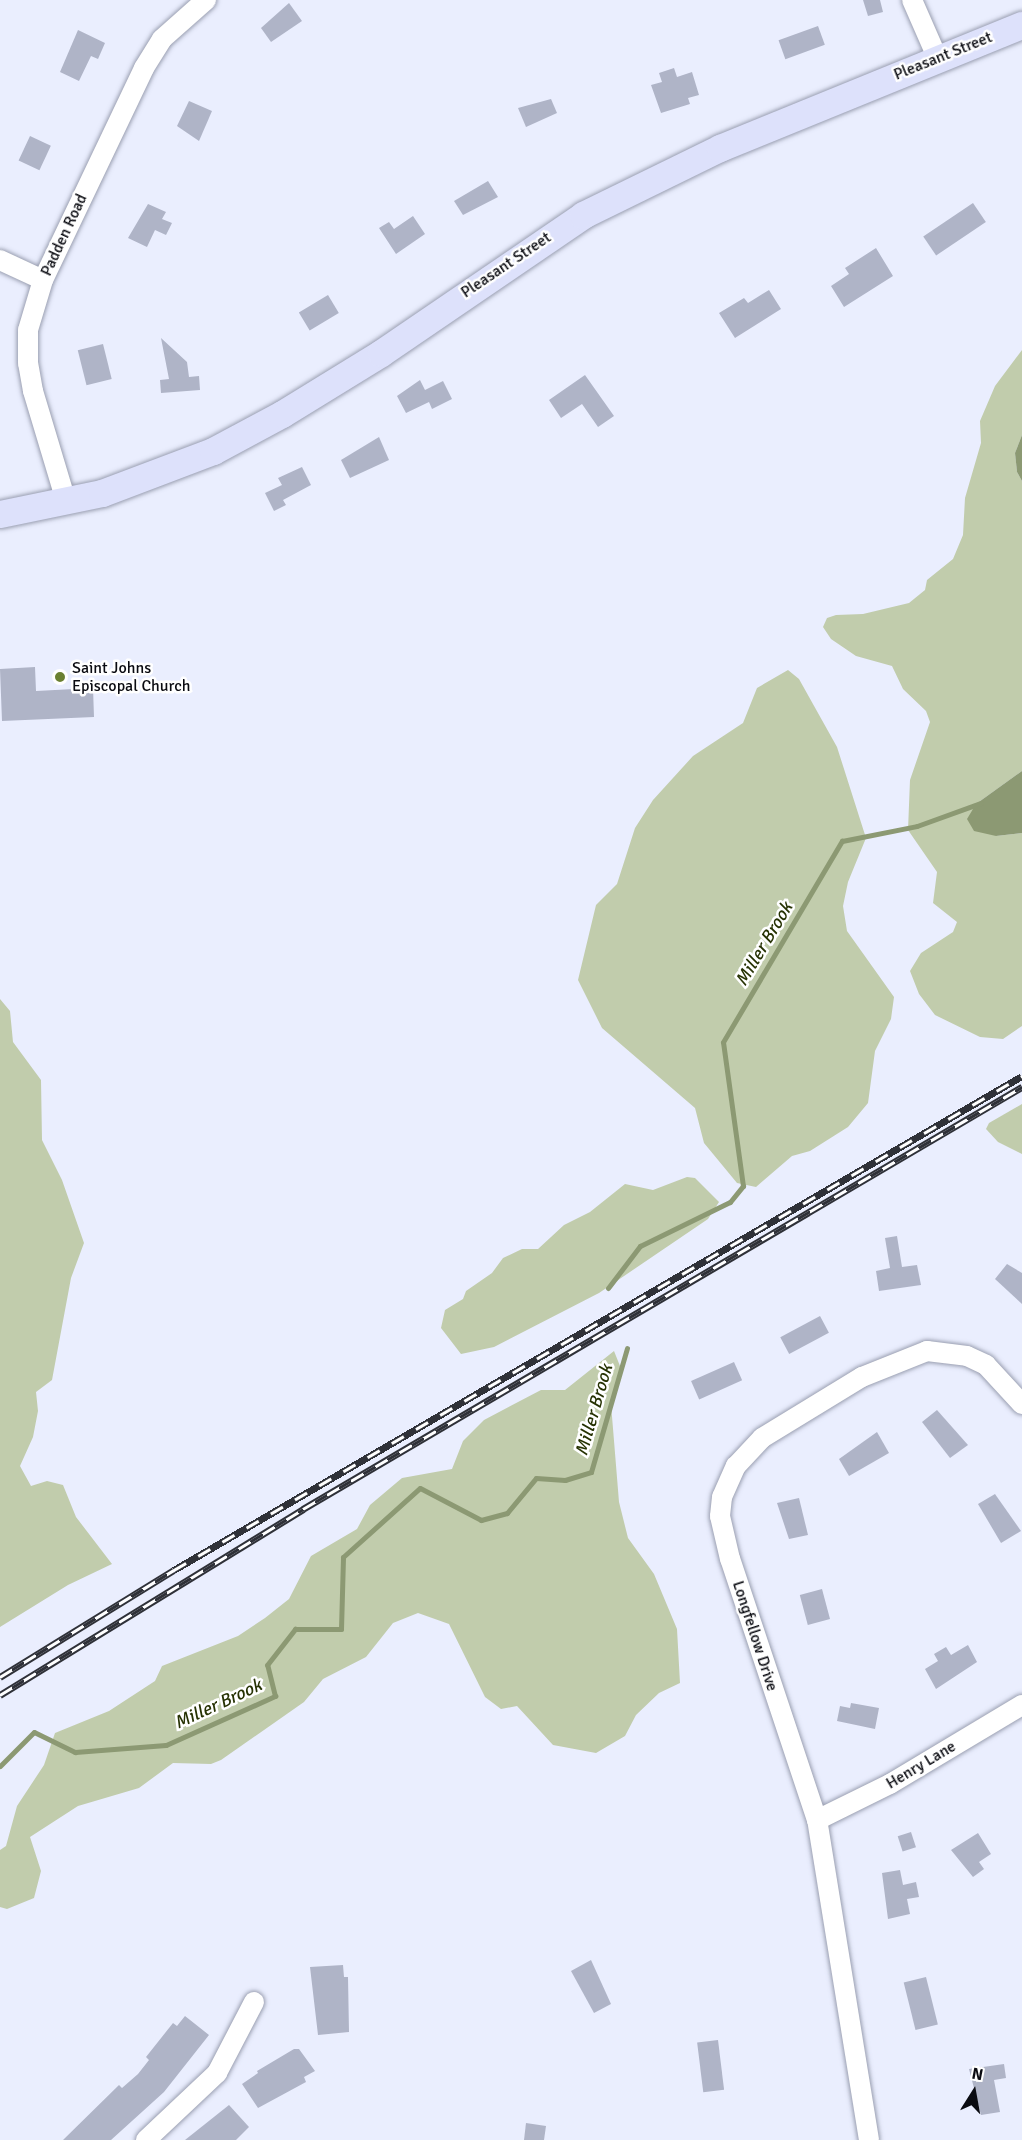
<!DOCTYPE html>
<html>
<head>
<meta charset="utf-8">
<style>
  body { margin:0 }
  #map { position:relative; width:1022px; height:2140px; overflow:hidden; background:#eaeefe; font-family:Signika,sans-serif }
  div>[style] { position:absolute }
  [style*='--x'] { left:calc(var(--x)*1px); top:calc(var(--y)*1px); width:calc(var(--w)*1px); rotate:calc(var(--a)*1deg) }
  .green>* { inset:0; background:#c1ccac }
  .water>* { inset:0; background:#8c9973 }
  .stream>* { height:5px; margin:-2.5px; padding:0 2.5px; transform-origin:2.5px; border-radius:2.5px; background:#8c9973 }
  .building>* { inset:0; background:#afb4c7; transform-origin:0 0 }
  .roads { filter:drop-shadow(0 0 2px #9a9fb1) drop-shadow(0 0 2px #9a9fb1) }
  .street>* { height:20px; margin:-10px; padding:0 10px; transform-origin:10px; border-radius:10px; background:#fff }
  .secondary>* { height:27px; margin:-13.5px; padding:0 13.5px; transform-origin:13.5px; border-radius:13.5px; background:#dde1fb }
  .rail>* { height:7px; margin-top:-3.5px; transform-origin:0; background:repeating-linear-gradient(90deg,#fff 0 14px,#2f3138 0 28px); box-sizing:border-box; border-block:2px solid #2f3138 }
  .dots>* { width:16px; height:16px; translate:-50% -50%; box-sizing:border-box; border:3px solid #fff; border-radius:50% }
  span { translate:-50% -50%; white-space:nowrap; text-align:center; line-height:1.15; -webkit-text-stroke:5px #fff; paint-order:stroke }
  .street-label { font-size:16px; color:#0a0b11 }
  .poi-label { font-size:16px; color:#0a0b11 }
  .left { translate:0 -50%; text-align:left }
  .water-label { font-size:18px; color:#263203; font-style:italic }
  .north { position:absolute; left:944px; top:2062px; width:60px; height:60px; -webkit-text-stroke:4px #fff; paint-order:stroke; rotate:11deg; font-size:16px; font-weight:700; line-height:24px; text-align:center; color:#0a0b11 }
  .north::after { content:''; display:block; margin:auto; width:21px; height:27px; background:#0a0b11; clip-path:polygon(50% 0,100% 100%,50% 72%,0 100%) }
</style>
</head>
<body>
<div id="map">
  <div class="green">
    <i style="clip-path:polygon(1022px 350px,1022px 435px,1015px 453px,1017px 472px,1022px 481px,1022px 771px,976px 804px,996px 836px,1022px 833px,1022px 1026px,1003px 1039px,980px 1037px,935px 1015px,919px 994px,910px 971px,921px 953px,953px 932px,957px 922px,933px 903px,937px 872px,908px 830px,910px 780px,930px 722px,926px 711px,903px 689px,892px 666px,856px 656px,831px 639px,823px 627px,827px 618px,836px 615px,863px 614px,909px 603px,925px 590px,927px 580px,953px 559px,963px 535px,965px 498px,981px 443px,980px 421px,995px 386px)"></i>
    <i style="clip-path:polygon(788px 670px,799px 679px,837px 747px,866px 838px,848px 882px,843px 906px,847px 931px,894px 997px,891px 1019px,875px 1051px,868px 1103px,848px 1127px,810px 1151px,792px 1156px,756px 1187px,737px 1183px,704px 1143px,695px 1108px,602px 1028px,578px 980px,596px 905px,617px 884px,635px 828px,653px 800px,693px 756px,743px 723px,757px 688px)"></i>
    <i style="clip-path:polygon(0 999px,10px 1011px,13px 1042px,41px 1080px,42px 1140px,62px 1180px,84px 1243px,71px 1278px,52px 1380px,36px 1392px,38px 1411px,33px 1437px,20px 1466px,31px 1486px,47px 1481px,63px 1485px,76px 1517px,112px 1564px,68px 1585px,0 1627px)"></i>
    <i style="clip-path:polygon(1022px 1104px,1022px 1154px,998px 1142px,986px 1129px,989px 1123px)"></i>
    <i style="clip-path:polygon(687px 1177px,695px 1178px,719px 1202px,708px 1219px,599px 1293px,494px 1347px,461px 1354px,441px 1328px,445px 1310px,463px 1299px,466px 1291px,492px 1273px,503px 1258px,522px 1249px,538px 1249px,564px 1225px,590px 1212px,625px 1184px,653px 1190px)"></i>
    <i style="clip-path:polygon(614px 1351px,622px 1371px,611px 1404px,619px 1502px,628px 1538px,654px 1574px,677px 1629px,680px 1683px,659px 1693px,636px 1715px,625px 1736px,596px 1753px,553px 1745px,517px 1706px,501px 1709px,485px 1697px,449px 1624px,418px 1613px,393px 1623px,366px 1657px,323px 1679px,304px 1702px,221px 1760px,211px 1764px,173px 1763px,139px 1788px,78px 1806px,30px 1837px,41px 1871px,34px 1898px,7px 1909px,0 1907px,0 1850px,6px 1846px,17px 1806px,44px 1765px,55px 1733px,109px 1711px,155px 1681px,162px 1666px,238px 1636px,265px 1618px,289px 1599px,311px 1556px,357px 1529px,370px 1505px,402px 1478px,452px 1469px,463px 1441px,484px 1420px,541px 1390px,565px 1390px)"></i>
  </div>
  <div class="water">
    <i style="clip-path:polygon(1022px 435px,1022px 481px,1017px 472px,1015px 453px)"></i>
    <i style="clip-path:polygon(1022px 771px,1022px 833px,996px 836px,974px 831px,967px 819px,976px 804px)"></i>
  </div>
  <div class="stream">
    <i style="--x:608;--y:1288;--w:53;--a:-52.7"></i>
    <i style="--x:640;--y:1246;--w:100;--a:-26.1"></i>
    <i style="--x:730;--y:1202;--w:21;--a:-51"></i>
    <i style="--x:743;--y:1186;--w:145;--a:-97.9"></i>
    <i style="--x:723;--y:1042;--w:234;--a:-59.4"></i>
    <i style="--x:842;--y:841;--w:76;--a:-11.3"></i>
    <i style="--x:917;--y:826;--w:68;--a:-19.8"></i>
    <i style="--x:0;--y:1766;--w:48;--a:-45"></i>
    <i style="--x:34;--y:1732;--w:46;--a:26"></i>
    <i style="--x:75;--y:1752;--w:91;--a:-4.4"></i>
    <i style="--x:166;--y:1745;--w:120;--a:-24.2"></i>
    <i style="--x:275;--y:1696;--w:32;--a:-104"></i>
    <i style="--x:267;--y:1665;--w:46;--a:-52.1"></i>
    <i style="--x:295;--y:1629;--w:46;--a:0"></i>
    <i style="--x:341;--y:1629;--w:72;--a:-88.4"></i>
    <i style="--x:343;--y:1557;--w:103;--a:-41.9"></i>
    <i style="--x:420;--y:1488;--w:69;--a:27.7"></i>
    <i style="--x:481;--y:1520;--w:27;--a:-15"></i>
    <i style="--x:507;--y:1513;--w:45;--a:-50.4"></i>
    <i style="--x:536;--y:1478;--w:29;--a:4"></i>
    <i style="--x:565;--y:1480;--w:27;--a:-17"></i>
    <i style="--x:591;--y:1472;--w:129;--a:-73.8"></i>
  </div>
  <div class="building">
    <i style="clip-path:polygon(863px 0,880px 0,883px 12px,868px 16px)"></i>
    <i style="clip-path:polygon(289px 3px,302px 21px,271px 42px,261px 28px)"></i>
    <i style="left:818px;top:26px;width:20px;height:42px;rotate:70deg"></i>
    <i style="clip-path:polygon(78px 30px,105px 43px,98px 59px,91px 56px,79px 81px,60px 72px)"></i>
    <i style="clip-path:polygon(674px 68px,677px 77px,692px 72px,699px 95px,688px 98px,690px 104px,661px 113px,651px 85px,662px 82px,659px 73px)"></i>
    <i style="clip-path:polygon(551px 99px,557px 113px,526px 127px,518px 108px)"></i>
    <i style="clip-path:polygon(189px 101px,212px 111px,199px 141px,177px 126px)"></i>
    <i style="left:30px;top:136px;width:23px;height:27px;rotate:25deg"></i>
    <i style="clip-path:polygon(488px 181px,498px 197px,463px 215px,454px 201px)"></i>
    <i style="left:973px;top:203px;width:23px;height:60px;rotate:56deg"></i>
    <i style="clip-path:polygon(148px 204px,166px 212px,162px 219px,172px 223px,166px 235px,155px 230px,147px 247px,128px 238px)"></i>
    <i style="clip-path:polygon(413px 216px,425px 234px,396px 254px,379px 228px,389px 222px,394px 229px)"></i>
    <i style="clip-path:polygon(876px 248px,893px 276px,844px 307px,831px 286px,849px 274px,845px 268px)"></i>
    <i style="clip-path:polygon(769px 290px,781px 309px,735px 338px,719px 313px,744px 298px,748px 303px)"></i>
    <i style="left:328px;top:295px;width:21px;height:34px;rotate:59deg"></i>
    <i style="clip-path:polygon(161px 338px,187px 362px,189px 377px,199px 376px,200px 390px,161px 393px,160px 380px,169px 379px)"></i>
    <i style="left:103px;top:344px;width:36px;height:26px;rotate:76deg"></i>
    <i style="clip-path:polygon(585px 375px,614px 416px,598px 427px,582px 404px,561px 418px,549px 400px)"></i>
    <i style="clip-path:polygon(420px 380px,425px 390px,443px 381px,452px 399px,432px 409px,429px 402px,406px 413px,397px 396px)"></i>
    <i style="clip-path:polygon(379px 437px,389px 460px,350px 478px,341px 460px)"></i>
    <i style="clip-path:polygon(302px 467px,311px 485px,283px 500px,286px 505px,274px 511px,265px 493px,282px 485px,278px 478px)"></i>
    <i style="clip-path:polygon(35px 667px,36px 691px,93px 688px,94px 717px,2px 721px,0 669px)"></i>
    <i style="clip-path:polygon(897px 1236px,902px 1267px,917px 1265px,921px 1285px,879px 1291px,876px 1271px,890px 1268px,885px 1238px)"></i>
    <i style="clip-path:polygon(1007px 1264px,1022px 1273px,1022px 1304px,995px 1279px)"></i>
    <i style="left:820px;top:1316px;width:19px;height:45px;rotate:62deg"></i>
    <i style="left:734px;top:1362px;width:20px;height:47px;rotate:66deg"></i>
    <i style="clip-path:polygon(937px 1410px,968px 1445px,950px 1458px,922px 1422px)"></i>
    <i style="clip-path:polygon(877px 1432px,889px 1453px,849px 1476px,839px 1459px)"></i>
    <i style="clip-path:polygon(995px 1494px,1021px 1531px,1001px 1543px,978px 1504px)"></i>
    <i style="clip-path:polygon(799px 1498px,808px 1535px,789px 1539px,777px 1503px)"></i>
    <i style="left:822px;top:1589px;width:31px;height:23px;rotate:75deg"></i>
    <i style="clip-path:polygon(968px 1645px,977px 1662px,936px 1689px,925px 1669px,938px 1661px,934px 1654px,946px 1647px,951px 1655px)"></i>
    <i style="clip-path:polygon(851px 1703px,879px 1708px,875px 1729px,837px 1721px,840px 1706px,850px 1708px)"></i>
    <i style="left:911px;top:1832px;width:16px;height:14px;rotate:72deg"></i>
    <i style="clip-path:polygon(978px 1833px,991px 1854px,979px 1862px,984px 1869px,973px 1877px,951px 1850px)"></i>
    <i style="clip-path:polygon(900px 1870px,903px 1885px,916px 1882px,919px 1897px,907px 1899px,910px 1914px,888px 1919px,882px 1873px)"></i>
    <i style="clip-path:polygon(591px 1960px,611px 2004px,594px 2013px,571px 1971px)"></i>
    <i style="clip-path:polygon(343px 1965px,344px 1977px,348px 1977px,349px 2032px,318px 2035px,310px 1967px)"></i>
    <i style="left:926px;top:1977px;width:49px;height:23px;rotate:76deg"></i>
    <i style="clip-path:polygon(185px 2016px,209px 2035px,164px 2092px,111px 2140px,63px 2140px,119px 2085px,122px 2088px,138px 2074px,149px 2060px,146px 2057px,173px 2023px,177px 2026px)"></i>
    <i style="left:718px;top:2040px;width:50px;height:21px;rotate:83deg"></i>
    <i style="clip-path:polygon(294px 2049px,299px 2049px,315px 2071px,304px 2077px,306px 2082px,258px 2108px,242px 2084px,258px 2073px,257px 2071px)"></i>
    <i style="clip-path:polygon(1004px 2064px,1006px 2078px,994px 2080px,1000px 2112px,981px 2115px,969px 2069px)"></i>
    <i style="clip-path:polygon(229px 2105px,249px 2127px,236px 2140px,185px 2140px)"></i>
    <i style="clip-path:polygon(526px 2123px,546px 2126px,544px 2140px,524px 2140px)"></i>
  </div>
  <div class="roads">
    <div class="street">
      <i style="--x:912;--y:0;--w:62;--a:66.3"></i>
      <i style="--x:0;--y:260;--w:47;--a:24.9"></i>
      <i style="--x:66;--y:501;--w:115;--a:-106.7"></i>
      <i style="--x:33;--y:391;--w:28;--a:-100"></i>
      <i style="--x:28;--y:363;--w:33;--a:-90"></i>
      <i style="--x:28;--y:330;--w:52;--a:-73.3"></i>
      <i style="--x:43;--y:280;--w:235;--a:-64.5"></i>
      <i style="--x:144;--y:68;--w:34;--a:-58"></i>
      <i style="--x:162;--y:39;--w:59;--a:-41.6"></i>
      <i style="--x:817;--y:1820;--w:81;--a:-26.3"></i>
      <i style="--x:890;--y:1784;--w:154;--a:-30.9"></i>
      <i style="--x:146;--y:2140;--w:98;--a:-43.3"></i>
      <i style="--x:217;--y:2073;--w:80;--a:-62.5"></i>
      <i style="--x:869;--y:2140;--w:324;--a:-99.2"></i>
      <i style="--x:817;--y:1820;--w:275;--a:-108.4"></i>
      <i style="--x:730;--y:1559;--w:44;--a:-103.1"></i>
      <i style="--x:720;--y:1516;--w:19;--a:-84"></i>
      <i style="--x:722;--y:1497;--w:34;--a:-66"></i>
      <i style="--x:736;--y:1466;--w:38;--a:-47"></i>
      <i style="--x:762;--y:1438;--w:117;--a:-31.4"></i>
      <i style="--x:862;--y:1377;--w:70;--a:-21.8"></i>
      <i style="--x:927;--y:1351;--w:40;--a:7.1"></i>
      <i style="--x:967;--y:1356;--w:21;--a:25"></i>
      <i style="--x:986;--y:1365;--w:53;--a:47.3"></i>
    </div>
    <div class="secondary">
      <i style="--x:0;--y:514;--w:104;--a:-11.6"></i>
      <i style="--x:102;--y:493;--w:119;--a:-20.7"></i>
      <i style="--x:213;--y:451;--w:78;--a:-28.2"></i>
      <i style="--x:282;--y:414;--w:116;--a:-31.6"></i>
      <i style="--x:381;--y:353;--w:245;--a:-34.3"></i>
      <i style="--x:583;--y:215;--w:153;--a:-26.1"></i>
      <i style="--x:720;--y:148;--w:326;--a:-22.2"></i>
    </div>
  </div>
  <div class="rail">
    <i style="--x:0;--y:1677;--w:204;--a:-31.6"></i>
    <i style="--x:174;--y:1570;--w:981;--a:-30.22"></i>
    <i style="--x:0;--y:1695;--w:356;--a:-31.5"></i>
    <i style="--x:303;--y:1509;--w:834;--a:-30.41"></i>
  </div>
  <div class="dots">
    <i style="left:60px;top:677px;background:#6a8032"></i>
  </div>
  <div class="street-label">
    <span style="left:943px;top:56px;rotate:-22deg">Pleasant Street</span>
    <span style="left:64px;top:235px;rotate:-65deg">Padden Road</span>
    <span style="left:506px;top:265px;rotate:-34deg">Pleasant Street</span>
    <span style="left:755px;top:1636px;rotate:72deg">Longfellow Drive</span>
    <span style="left:921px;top:1765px;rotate:-31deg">Henry Lane</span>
  </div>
  <div class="poi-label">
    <span class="left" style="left:72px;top:677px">Saint Johns<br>Episcopal Church</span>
  </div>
  <div class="water-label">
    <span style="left:764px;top:944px;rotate:-59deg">Miller Brook</span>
    <span style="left:594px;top:1410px;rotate:-74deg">Miller Brook</span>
    <span style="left:218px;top:1704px;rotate:-25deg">Miller Brook</span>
  </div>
  <div class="north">N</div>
</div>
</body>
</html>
